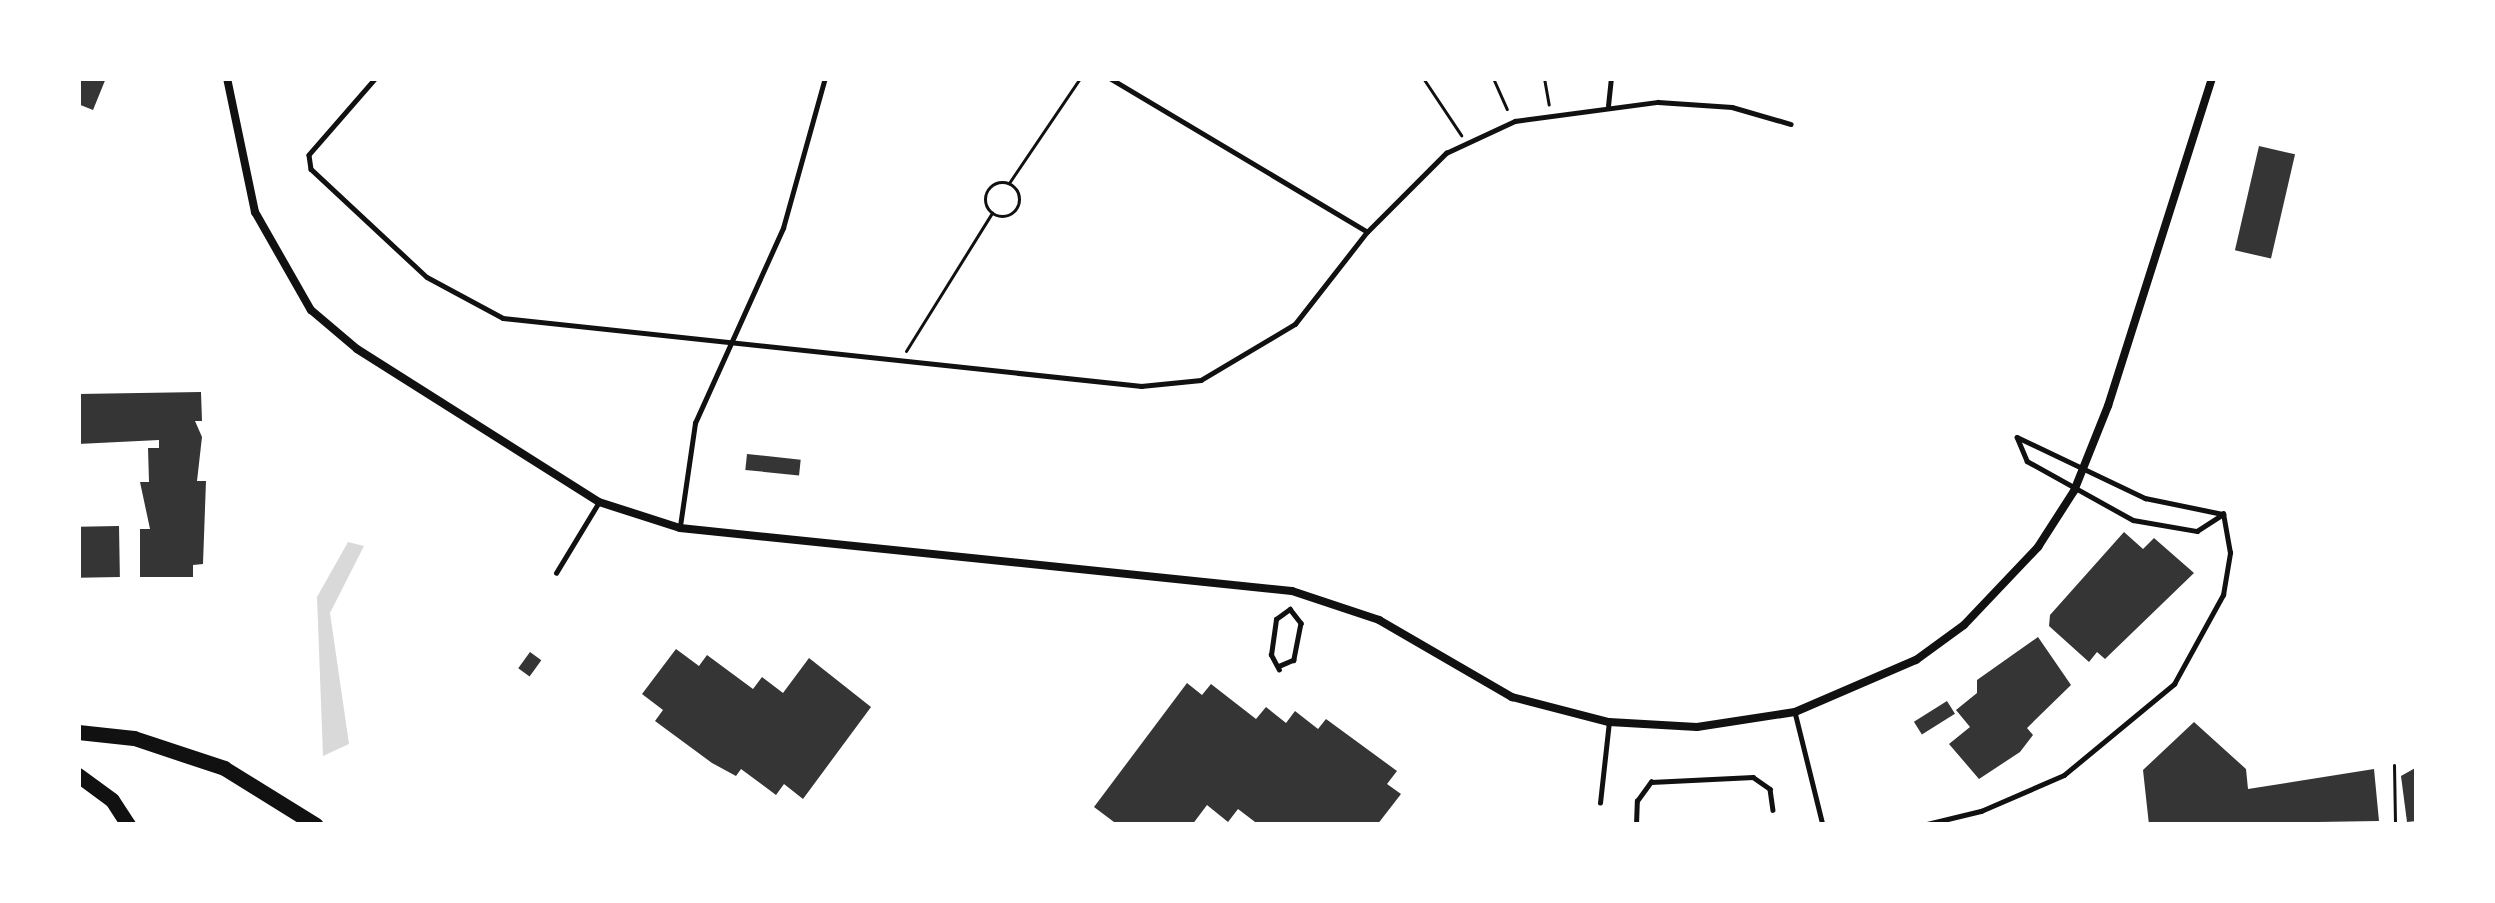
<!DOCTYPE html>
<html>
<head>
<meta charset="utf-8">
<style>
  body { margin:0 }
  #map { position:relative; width:2495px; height:903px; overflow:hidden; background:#fff; font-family:"Archivo Narrow",sans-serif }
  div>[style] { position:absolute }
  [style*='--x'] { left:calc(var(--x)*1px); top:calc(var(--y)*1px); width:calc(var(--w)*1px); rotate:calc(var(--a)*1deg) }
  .water>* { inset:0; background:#d9d9d9 }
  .building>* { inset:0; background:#353535; transform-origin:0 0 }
  .path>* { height:3px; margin:-1.5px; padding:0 1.5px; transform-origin:1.5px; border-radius:1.5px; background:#111 }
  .path>.ring { margin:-1.5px; padding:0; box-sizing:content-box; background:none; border:3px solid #111; border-radius:50% }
  .service>* { height:4.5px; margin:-2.25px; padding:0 2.25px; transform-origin:2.25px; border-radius:2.25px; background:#111 }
  .minor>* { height:8px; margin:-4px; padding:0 4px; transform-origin:4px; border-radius:4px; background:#111 }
  .motorway>* { height:15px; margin:-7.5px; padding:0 7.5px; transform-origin:7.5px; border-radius:7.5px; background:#111 }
  span { translate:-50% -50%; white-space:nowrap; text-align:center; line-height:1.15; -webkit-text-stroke:12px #fff; paint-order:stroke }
  .frame { position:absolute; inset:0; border:81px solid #fff; pointer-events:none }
</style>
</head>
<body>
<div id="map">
  <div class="water">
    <i style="clip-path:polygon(348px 542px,364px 546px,330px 613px,349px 744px,323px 756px,317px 597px)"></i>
  </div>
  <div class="building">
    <i style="clip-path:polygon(78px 78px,106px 78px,93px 110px,78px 104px)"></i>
    <i style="left:2259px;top:146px;width:37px;height:107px;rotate:13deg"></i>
    <i style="clip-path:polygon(201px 392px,202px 421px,195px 421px,202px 437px,197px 481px,206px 481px,203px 564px,193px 565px,193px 577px,140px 577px,140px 529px,150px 529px,140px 482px,149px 482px,148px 448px,159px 448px,159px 440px,78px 444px,78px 394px)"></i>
    <i style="left:747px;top:454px;width:54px;height:16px;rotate:6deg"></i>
    <i style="left:119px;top:526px;width:51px;height:41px;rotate:89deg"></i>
    <i style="clip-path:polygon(2124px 532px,2143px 549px,2154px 538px,2194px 573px,2105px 659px,2097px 652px,2089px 662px,2049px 626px,2050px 615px)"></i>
    <i style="clip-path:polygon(2038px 637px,2071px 685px,2027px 728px,2033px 735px,2020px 752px,1979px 779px,1949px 744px,1970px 727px,1956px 710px,1977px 693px,1977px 680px)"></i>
    <i style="clip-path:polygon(676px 649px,699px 666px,707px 655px,753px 689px,762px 677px,783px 693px,809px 658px,871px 707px,803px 799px,784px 784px,776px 795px,741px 769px,736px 776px,712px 763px,655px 721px,663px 710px,642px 694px)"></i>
    <i style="left:530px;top:652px;width:14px;height:20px;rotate:36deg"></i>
    <i style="clip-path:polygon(1187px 683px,1202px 695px,1211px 684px,1256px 719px,1266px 707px,1286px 723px,1295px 711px,1318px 729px,1326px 719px,1397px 771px,1387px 784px,1401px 794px,1377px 825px,1259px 825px,1238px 809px,1228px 822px,1207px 805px,1192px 825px,1118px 825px,1094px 807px)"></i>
    <i style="left:1947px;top:701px;width:15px;height:39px;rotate:58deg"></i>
    <i style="clip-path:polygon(2194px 722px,2246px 769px,2248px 789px,2374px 769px,2379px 821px,2149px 825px,2143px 770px)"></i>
    <i style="clip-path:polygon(2417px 767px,2417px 821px,2407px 822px,2401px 776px)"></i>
  </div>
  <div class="path">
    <i style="--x:1423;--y:78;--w:69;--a:56.3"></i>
    <i style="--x:1493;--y:78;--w:34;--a:66"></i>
    <i style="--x:1544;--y:78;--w:27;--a:80"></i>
    <i class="ring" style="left:985px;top:182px;width:31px;height:31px"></i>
    <i style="--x:1009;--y:183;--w:127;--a:-55.9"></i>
    <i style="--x:906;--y:351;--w:163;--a:-58.1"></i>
    <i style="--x:2394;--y:765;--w:60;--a:89"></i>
  </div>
  <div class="service">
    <i style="--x:376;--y:78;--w:102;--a:131"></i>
    <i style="--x:309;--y:155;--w:14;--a:82"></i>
    <i style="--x:311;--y:169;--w:158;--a:43"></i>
    <i style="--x:427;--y:277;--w:86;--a:28.3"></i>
    <i style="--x:503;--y:318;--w:642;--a:6.08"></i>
    <i style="--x:1141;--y:386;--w:60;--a:-5.7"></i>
    <i style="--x:1201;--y:380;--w:109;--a:-30.8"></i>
    <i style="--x:1295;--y:324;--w:117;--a:-52"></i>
    <i style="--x:1367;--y:232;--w:300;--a:-149.2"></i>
    <i style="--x:1608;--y:106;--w:28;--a:-84"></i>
    <i style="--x:1367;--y:232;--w:112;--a:-45"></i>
    <i style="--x:1446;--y:153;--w:76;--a:-24.9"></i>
    <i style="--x:1515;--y:121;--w:144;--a:-7.6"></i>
    <i style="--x:1658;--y:102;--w:74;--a:3.9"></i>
    <i style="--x:1732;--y:107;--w:61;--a:16.1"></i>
    <i style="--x:2017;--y:437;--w:26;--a:67"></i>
    <i style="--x:2027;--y:461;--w:121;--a:29.1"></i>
    <i style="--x:2133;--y:520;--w:65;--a:9.8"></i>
    <i style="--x:2197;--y:531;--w:31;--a:-33"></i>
    <i style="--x:2017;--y:437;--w:142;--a:25.5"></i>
    <i style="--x:2145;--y:498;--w:80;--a:11.6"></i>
    <i style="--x:680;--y:526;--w:104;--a:-81.7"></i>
    <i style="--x:695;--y:423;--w:214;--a:-65.7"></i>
    <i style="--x:783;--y:228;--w:156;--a:-74.4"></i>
    <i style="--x:556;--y:573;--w:83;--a:-58.8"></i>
    <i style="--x:1279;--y:670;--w:17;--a:-118"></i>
    <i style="--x:1271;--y:655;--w:36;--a:-82"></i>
    <i style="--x:1276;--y:619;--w:17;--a:-36"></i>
    <i style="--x:1290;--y:609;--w:18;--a:52"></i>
    <i style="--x:1301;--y:623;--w:38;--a:101"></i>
    <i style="--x:1294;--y:660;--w:15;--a:157"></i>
    <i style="--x:1795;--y:712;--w:116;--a:76.1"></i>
    <i style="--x:1600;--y:803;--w:81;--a:-83.7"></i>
    <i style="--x:1636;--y:825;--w:24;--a:-88"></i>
    <i style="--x:1637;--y:801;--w:24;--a:-54"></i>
    <i style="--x:1651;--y:782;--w:102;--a:-2.8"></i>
    <i style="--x:1753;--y:777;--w:21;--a:35"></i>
    <i style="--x:1770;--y:789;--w:21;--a:82"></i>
    <i style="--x:1923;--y:825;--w:60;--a:-13.6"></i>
    <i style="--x:1981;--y:811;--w:90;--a:-23.4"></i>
    <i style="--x:2064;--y:775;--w:143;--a:-39.6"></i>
    <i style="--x:2174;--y:684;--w:102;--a:-61.2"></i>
    <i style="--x:2223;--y:595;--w:43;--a:-80.5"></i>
    <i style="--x:2230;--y:553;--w:40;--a:-100"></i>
  </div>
  <div class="minor">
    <i style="--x:227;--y:78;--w:137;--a:78.2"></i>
    <i style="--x:255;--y:212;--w:113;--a:60.3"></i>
    <i style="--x:311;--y:310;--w:60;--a:40.3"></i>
    <i style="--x:357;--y:349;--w:286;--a:32.3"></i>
    <i style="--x:599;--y:502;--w:85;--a:17.8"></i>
    <i style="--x:680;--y:528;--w:615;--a:5.88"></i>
    <i style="--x:1292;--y:591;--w:92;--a:18.4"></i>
    <i style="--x:1379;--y:620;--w:154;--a:30.1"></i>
    <i style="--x:1512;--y:697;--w:100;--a:14.5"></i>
    <i style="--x:1609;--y:722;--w:88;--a:3.3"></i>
    <i style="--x:1697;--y:727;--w:99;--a:-8.7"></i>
    <i style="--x:1795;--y:712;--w:132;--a:-23.3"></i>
    <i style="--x:1916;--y:660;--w:59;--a:-36.1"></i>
    <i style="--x:1964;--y:625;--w:108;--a:-46.5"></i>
    <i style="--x:2038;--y:547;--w:67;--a:-57.3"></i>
    <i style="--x:2074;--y:491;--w:92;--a:-68.2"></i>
    <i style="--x:2108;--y:406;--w:344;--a:-72.4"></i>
  </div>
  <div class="motorway">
    <i style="--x:78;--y:732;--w:56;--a:6.1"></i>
    <i style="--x:134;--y:738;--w:95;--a:18.4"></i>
    <i style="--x:224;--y:768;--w:108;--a:31.8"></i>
    <i style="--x:78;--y:775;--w:42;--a:36.3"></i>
    <i style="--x:112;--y:800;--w:30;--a:57"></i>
  </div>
  <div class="frame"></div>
</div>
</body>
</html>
